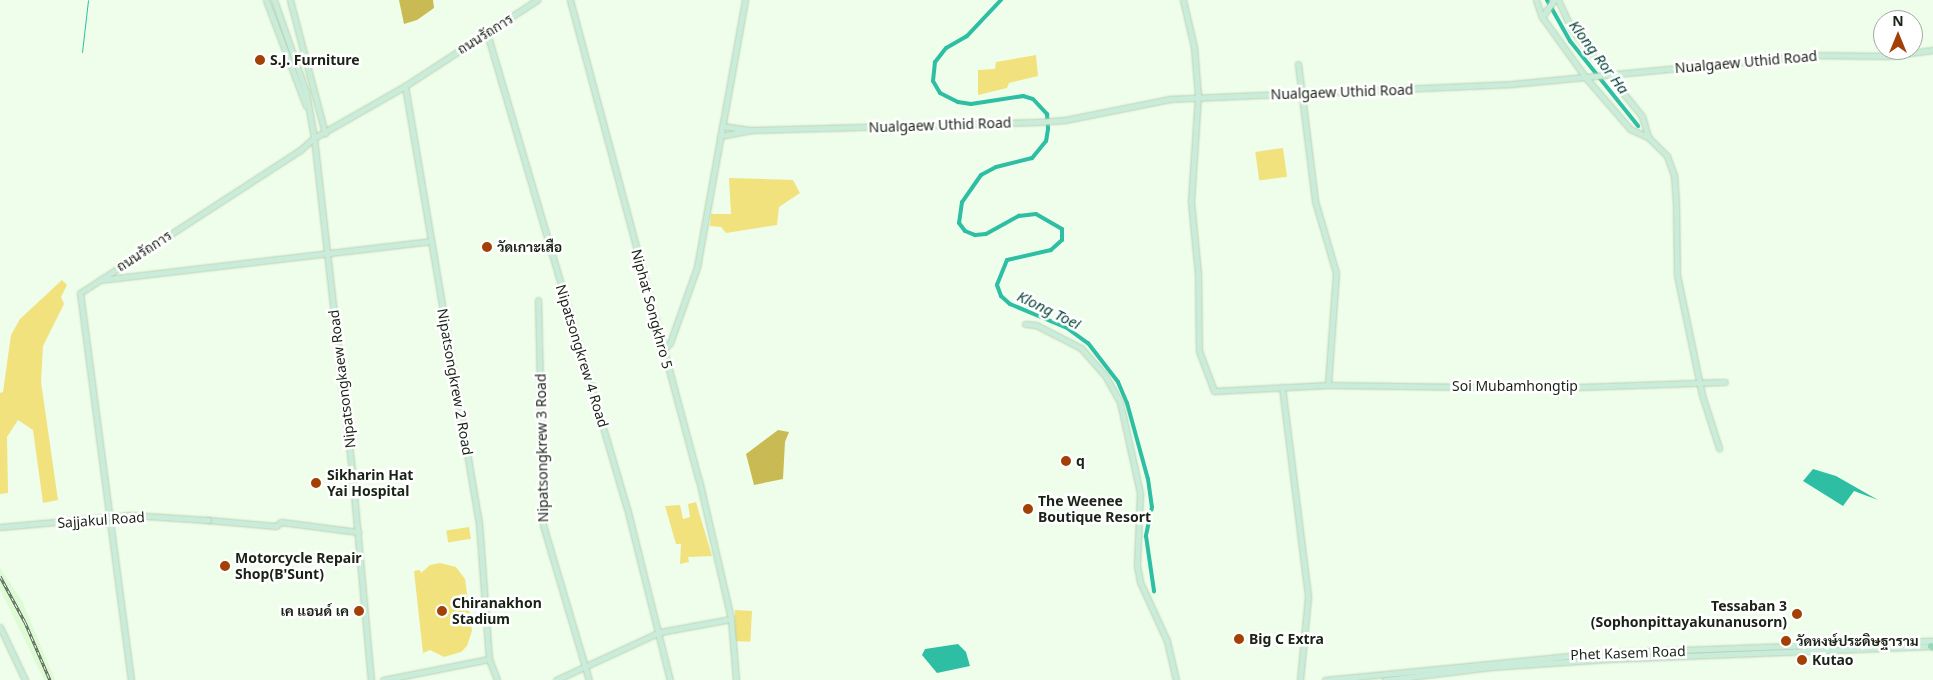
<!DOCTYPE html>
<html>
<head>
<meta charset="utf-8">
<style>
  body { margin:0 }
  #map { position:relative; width:1933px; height:680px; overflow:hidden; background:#effeeb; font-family:"Noto Sans",Sarabun,sans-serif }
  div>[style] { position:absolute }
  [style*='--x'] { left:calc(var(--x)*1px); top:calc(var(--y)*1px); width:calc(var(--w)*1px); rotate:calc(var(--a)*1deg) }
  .built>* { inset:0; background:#ddfbd5 }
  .green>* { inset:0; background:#f1e27e; transform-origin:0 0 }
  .forest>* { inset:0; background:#caba54 }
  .water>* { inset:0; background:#2dbea3 }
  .stream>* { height:1px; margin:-0.5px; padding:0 0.5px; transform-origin:0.5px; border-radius:0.5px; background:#2dbea3 }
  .canal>* { height:4px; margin:-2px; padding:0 2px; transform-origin:2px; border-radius:2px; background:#2dbea3 }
  .roads { filter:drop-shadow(0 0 1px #b8d0b1) drop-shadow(0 0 1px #b8d0b1) }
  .secondary>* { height:5px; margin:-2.5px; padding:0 2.5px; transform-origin:2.5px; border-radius:2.5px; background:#caeddb }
  .primary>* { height:5.5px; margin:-2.75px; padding:0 2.75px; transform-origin:2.75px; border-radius:2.75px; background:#94dcb7 }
  .rail>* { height:3px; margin-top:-1.5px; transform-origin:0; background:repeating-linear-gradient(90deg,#fff 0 4px,#596455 0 8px); box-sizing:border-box; border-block:1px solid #596455 }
  .bridges { filter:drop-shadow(0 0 1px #b8d0b1) drop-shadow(0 0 1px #b8d0b1) }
  .secondary-bridge>* { height:5px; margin:-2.5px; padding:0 2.5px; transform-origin:2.5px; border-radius:2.5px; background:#caeddb }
  .dots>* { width:14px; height:14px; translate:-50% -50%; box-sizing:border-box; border:2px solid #fff; border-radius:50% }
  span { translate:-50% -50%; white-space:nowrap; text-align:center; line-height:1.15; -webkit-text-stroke:5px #fff; paint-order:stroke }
  .street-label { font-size:14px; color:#1a2317 }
  .poi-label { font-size:14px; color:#1a2317; font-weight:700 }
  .left { translate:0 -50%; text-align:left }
  .right { translate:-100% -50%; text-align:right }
  .water-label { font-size:15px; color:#08453a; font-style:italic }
  .north { position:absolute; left:1873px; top:10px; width:50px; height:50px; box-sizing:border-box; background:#fff; border:1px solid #a3a7a2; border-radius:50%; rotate:0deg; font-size:14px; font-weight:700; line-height:20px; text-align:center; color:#1a2317 }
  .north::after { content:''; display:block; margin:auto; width:18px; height:22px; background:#a34006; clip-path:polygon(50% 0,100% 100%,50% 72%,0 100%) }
</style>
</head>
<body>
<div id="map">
  <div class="built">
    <i style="clip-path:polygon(0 568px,22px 601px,55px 680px,44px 680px,0 589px)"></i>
  </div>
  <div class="green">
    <i style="clip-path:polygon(1036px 55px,1038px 76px,1009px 83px,1007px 88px,978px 95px,978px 70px,995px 69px,996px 62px)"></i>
    <i style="left:1283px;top:148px;width:29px;height:28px;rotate:82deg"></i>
    <i style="clip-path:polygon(729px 178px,793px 180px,800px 193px,779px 207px,777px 225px,726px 233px,721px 227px,710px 226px,711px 214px,731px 214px)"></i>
    <i style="clip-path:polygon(62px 280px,67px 285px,61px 297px,64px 304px,43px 346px,41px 382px,58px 500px,43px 503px,33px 430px,18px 420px,7px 437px,8px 493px,0 494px,0 393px,3px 392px,11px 335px,20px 319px)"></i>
    <i style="clip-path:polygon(696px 502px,712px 556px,688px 557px,689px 562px,680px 564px,681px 544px,676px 544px,665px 506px,680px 505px,683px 519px,690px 517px,688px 504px)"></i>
    <i style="left:469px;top:527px;width:12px;height:23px;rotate:81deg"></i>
    <i style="clip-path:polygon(440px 563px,456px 567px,465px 579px,472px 631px,467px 646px,461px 652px,444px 657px,430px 650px,423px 653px,414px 571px,420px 570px,421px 573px,430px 565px)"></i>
    <i style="left:735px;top:610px;width:17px;height:31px;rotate:3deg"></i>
  </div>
  <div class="forest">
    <i style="clip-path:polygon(399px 0,433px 0,434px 8px,417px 20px,404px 24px)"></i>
    <i style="clip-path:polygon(778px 430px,789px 432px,785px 442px,783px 479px,754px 485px,746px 454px)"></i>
  </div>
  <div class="water">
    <i style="clip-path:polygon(1813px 469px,1836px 476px,1878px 500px,1854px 491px,1843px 506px,1803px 481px)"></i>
    <i style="clip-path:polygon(958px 644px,966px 652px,970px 666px,937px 673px,922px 655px,925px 649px)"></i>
  </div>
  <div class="stream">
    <i style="--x:82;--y:52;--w:52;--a:-83.4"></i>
  </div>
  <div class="canal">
    <i style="--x:1001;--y:0;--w:50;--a:133.4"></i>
    <i style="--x:967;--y:36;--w:24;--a:150"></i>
    <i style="--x:946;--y:48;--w:18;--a:128"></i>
    <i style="--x:935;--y:62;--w:19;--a:96"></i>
    <i style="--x:933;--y:81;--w:14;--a:60"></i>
    <i style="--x:940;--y:93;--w:20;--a:27"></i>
    <i style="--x:958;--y:102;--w:13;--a:9"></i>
    <i style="--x:971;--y:104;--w:53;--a:-8.7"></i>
    <i style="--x:1023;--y:96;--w:10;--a:17"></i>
    <i style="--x:1033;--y:99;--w:21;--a:47"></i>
    <i style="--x:1047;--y:114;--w:15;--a:86"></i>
    <i style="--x:1048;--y:129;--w:12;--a:99"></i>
    <i style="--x:1046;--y:141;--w:22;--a:129"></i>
    <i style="--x:1032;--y:158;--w:37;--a:166"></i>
    <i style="--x:996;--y:167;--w:17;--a:152"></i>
    <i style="--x:981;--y:175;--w:33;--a:125"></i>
    <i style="--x:962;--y:202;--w:21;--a:98"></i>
    <i style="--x:959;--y:223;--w:10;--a:53"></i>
    <i style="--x:965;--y:231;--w:11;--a:22"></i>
    <i style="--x:975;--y:235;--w:11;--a:-5"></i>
    <i style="--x:986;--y:234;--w:38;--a:-29"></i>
    <i style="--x:1019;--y:216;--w:17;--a:-7"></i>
    <i style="--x:1036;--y:214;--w:30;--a:30"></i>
    <i style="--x:1062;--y:229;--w:11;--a:90"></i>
    <i style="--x:1062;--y:240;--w:15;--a:138"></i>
    <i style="--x:1051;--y:250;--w:45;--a:167.2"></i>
    <i style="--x:1007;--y:260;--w:27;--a:112"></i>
    <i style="--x:997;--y:285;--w:12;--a:70"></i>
    <i style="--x:1001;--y:296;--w:12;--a:42"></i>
    <i style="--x:1010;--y:304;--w:62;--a:22.8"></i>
    <i style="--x:1067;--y:328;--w:26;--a:36"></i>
    <i style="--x:1088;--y:343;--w:49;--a:52.4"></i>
    <i style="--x:1118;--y:382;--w:23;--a:67"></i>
    <i style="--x:1127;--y:403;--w:79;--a:74.6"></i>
    <i style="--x:1148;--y:479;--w:28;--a:82"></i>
    <i style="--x:1152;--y:507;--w:30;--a:102"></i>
    <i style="--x:1146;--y:536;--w:56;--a:81.7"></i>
    <i style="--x:1547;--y:0;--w:47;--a:60.7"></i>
    <i style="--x:1570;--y:41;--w:109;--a:51.3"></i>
  </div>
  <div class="roads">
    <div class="secondary">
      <i style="--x:266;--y:0;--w:113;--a:69.3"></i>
      <i style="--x:274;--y:0;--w:97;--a:70.8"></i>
      <i style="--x:306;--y:92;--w:47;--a:80.1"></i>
      <i style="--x:314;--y:138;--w:325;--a:83.5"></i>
      <i style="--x:351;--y:461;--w:220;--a:84.8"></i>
      <i style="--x:290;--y:0;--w:138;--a:75.3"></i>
      <i style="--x:570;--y:0;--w:497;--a:75"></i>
      <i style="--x:699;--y:480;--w:143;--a:77"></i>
      <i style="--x:731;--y:619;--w:61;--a:85.3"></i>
      <i style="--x:1183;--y:0;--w:48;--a:76.8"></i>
      <i style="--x:1194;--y:47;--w:49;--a:85.3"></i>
      <i style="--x:1198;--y:96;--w:106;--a:93.8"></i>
      <i style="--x:1191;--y:202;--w:71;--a:84.4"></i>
      <i style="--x:1198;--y:273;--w:78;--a:89.3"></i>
      <i style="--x:1199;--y:351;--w:43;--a:69.4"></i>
      <i style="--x:1214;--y:391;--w:114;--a:-3"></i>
      <i style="--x:1328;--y:385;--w:222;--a:0.8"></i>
      <i style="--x:1550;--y:388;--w:175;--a:-2"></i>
      <i style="--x:1536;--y:0;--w:18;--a:71"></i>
      <i style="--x:1542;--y:17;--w:75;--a:54.2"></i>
      <i style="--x:1586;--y:78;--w:67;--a:49.2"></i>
      <i style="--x:1630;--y:129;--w:20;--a:24"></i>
      <i style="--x:1648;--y:137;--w:27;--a:45"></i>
      <i style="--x:1667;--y:156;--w:20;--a:70"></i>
      <i style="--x:1674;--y:175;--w:28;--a:86"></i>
      <i style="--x:1676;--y:203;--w:72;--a:89.2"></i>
      <i style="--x:1677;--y:275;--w:123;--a:78.2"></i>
      <i style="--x:1702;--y:395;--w:56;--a:72.2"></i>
      <i style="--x:1558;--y:0;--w:33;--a:65"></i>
      <i style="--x:1572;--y:30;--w:111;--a:50.9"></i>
      <i style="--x:1642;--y:116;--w:22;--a:74"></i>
      <i style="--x:1542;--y:17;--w:21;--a:-55"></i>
      <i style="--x:487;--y:33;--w:495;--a:73.6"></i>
      <i style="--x:627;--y:508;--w:177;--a:76"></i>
      <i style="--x:1298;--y:64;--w:138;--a:82.9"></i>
      <i style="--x:1315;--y:201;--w:75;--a:73.7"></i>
      <i style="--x:1336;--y:273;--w:112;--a:94.1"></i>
      <i style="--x:405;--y:86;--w:443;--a:80.4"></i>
      <i style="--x:479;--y:523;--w:136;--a:85.8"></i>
      <i style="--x:489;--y:659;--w:22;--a:69"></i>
      <i style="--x:722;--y:126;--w:30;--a:8"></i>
      <i style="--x:752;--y:130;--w:286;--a:-1.6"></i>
      <i style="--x:1038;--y:122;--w:27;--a:-4"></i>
      <i style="--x:1065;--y:120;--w:107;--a:-11.3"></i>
      <i style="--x:1170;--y:99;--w:342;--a:-2.5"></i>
      <i style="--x:1512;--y:84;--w:301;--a:-5.5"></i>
      <i style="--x:1812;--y:55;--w:76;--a:0.8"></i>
      <i style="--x:1888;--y:56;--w:45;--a:-7.6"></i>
      <i style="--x:720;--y:136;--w:33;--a:-11"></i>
      <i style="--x:100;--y:280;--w:332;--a:-6.7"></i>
      <i style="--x:538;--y:300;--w:225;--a:88.7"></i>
      <i style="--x:543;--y:525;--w:162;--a:73.5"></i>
      <i style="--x:1025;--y:324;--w:11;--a:5"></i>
      <i style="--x:1036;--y:325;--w:51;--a:27.1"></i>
      <i style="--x:1081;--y:348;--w:38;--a:49"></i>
      <i style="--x:1106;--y:377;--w:29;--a:61"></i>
      <i style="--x:1120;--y:402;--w:93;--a:77.6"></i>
      <i style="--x:1140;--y:493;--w:73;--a:92.4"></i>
      <i style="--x:1137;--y:566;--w:16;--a:79"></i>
      <i style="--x:1140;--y:582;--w:65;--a:65.4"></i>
      <i style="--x:1167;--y:641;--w:40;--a:77"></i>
      <i style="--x:662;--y:351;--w:11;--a:-45"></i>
      <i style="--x:670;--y:343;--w:81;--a:-70.4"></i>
      <i style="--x:697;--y:267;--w:271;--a:-79.8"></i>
      <i style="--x:1282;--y:387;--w:212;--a:82.9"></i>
      <i style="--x:1308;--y:597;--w:83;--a:95.5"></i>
      <i style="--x:208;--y:520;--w:68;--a:5"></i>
      <i style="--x:276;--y:526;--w:6;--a:-39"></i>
      <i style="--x:281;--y:522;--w:78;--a:7.4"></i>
      <i style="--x:0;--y:627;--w:59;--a:64.7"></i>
      <i style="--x:131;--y:680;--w:390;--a:-97.5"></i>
      <i style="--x:80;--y:293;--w:261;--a:-33"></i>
      <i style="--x:299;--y:151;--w:20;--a:-41"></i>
      <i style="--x:314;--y:138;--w:105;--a:-29.7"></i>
      <i style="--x:405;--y:86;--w:158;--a:-33.1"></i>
      <i style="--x:383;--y:680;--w:108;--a:-11.2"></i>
      <i style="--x:556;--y:680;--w:115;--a:-24.8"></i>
      <i style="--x:660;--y:632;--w:72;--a:-10.4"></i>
      <i style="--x:1325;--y:680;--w:274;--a:-5.6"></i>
      <i style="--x:1598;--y:653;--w:335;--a:-2.1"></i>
      <i style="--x:1385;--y:680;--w:107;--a:-7"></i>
      <i style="--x:1491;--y:667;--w:119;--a:-3.8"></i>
      <i style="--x:1610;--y:659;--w:323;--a:-2.3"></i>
    </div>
    <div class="primary">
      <i style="--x:1931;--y:646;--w:2;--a:27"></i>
    </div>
  </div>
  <div class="rail">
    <i style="--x:0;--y:576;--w:52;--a:61.5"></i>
    <i style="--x:25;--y:622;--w:63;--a:66.7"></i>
  </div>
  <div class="bridges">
    <div class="secondary-bridge">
      <i style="--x:0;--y:527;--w:132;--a:-5.2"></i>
      <i style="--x:131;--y:515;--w:77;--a:3.7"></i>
    </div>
  </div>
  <div class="dots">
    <i style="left:260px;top:60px;background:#a34006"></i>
    <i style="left:487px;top:247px;background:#a34006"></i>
    <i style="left:1066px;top:461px;background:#a34006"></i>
    <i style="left:316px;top:483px;background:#a34006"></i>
    <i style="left:1028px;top:509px;background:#a34006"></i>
    <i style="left:225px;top:566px;background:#a34006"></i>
    <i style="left:359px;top:611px;background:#a34006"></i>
    <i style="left:442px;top:611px;background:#a34006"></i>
    <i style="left:1797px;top:614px;background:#a34006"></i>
    <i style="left:1239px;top:639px;background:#a34006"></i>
    <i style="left:1786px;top:641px;background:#a34006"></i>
    <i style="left:1802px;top:660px;background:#a34006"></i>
  </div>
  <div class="street-label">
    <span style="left:485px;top:34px;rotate:-32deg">ถนนรัถการ</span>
    <span style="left:1746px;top:62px;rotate:-5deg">Nualgaew Uthid Road</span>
    <span style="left:1342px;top:92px;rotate:-2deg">Nualgaew Uthid Road</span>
    <span style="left:940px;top:125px;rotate:-2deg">Nualgaew Uthid Road</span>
    <span style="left:144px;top:251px;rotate:-33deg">ถนนรัถการ</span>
    <span style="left:652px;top:309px;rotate:75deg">Niphat Songkhro 5</span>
    <span style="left:582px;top:356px;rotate:73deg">Nipatsongkrew 4 Road</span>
    <span style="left:342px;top:379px;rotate:-97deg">Nipatsongkaew Road</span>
    <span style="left:455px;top:382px;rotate:80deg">Nipatsongkrew 2 Road</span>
    <span style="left:1515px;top:386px">Soi Mubamhongtip</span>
    <span style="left:542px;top:448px;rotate:-91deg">Nipatsongkrew 3 Road</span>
    <span style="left:101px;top:520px;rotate:-4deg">Sajjakul Road</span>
    <span style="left:1628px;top:653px;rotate:-2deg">Phet Kasem Road</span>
  </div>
  <div class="poi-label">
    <span class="left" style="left:270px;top:60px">S.J. Furniture</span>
    <span class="left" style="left:497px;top:247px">วัดเกาะเสือ</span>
    <span class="left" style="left:1076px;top:461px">q</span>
    <span class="left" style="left:327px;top:483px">Sikharin Hat<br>Yai Hospital</span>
    <span class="left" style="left:1038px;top:509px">The Weenee<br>Boutique Resort</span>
    <span class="left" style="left:235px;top:566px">Motorcycle Repair<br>Shop(B'Sunt)</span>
    <span class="left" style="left:452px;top:611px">Chiranakhon<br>Stadium</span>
    <span class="right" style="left:1787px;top:614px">Tessaban 3<br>(Sophonpittayakunanusorn)</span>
    <span class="right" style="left:349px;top:611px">เค แอนด์ เค</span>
    <span class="left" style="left:1249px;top:639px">Big C Extra</span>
    <span class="left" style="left:1796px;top:641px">วัดหงษ์ประดิษฐาราม</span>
    <span class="left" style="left:1812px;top:660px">Kutao</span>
  </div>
  <div class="water-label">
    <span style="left:1599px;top:57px;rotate:53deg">Klong Ror Ha</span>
    <span style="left:1049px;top:310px;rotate:26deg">Klong Toei</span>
  </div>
  <div class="north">N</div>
</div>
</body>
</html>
